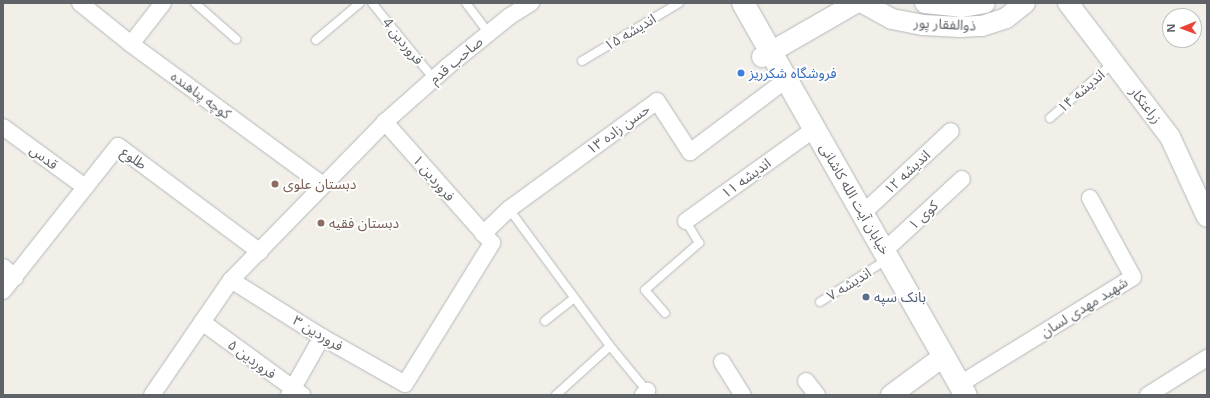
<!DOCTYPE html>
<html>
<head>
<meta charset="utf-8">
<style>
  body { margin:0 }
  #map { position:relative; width:1210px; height:398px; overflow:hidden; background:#f1efe8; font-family:"Open Sans","Noto Sans Arabic",sans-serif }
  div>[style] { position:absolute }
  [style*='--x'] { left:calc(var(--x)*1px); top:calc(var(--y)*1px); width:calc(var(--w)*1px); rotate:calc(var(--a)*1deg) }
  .roads { filter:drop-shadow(0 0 1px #b5b8bc) drop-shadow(0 0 1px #b5b8bc) }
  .service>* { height:8px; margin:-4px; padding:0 4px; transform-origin:4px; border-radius:4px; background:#fff }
  .minor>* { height:16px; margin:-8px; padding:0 8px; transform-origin:8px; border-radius:8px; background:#fff }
  .tertiary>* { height:20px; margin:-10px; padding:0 10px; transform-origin:10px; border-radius:10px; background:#fff }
  .secondary>* { height:22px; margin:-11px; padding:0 11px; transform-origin:11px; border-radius:11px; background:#fff }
  .dots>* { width:11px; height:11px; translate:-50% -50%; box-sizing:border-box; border:2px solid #fff; border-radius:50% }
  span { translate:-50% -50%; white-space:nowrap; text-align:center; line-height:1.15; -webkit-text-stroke:4px #fff; paint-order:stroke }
  .street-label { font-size:14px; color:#5f6368 }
  .shop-label { font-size:14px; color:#366cbe }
  .left { translate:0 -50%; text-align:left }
  .education-label { font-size:14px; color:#785e54 }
  .service-label { font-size:14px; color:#4e5e75 }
  .frame { position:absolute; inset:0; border:4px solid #5f6368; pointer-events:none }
  .north { position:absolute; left:1162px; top:8px; width:40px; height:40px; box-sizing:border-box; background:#fff; border:1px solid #bfc1c3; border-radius:50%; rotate:269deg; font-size:11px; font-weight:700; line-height:16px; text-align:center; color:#5f6368 }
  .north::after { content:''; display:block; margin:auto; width:14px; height:18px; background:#ea4335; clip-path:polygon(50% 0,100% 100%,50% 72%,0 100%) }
</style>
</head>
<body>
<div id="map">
  <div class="roads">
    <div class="service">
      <i style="--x:195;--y:3;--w:55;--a:41.3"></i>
      <i style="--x:372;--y:3;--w:98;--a:50.8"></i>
      <i style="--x:466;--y:3;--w:38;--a:53"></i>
      <i style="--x:316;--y:40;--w:57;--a:-40.1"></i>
      <i style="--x:582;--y:61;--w:113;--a:-30.9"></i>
      <i style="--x:1050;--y:118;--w:84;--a:-41.1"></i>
      <i style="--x:509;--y:209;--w:170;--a:53.6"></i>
      <i style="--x:610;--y:346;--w:58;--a:50.6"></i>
      <i style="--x:820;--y:302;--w:69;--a:-32.5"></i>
      <i style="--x:665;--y:313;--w:30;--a:-131"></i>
      <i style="--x:645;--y:290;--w:72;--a:-41"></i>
      <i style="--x:699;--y:243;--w:26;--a:-121"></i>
      <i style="--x:545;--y:321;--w:37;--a:-38"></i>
      <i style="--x:556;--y:395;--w:73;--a:-42.2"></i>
    </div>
    <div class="minor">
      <i style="--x:80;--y:3;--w:65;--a:38.8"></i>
      <i style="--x:131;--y:44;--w:238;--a:36.3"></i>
      <i style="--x:131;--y:44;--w:52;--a:-52"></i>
      <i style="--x:3;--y:127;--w:102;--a:36.2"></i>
      <i style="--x:863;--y:213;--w:120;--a:-43"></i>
      <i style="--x:686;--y:221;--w:148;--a:-35.6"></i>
      <i style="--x:483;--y:234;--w:36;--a:-44"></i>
      <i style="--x:509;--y:209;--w:183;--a:-36.1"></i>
      <i style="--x:657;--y:101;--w:61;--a:57.1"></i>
      <i style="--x:690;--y:152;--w:110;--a:-36.9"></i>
      <i style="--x:884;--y:251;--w:106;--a:-42.7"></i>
      <i style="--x:3;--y:267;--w:16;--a:40"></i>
      <i style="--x:231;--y:280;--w:107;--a:32.1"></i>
      <i style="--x:322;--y:337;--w:95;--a:29.5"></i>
      <i style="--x:405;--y:384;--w:166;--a:-58.3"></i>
      <i style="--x:492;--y:243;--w:162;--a:-131.5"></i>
      <i style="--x:3;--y:291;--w:185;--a:-51.6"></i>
      <i style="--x:118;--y:146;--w:177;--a:36.7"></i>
      <i style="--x:202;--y:322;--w:124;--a:36.1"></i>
      <i style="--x:722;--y:362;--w:39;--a:58"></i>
      <i style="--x:806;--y:381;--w:18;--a:52"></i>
      <i style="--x:960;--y:384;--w:203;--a:-31.7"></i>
      <i style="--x:1133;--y:277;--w:90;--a:-118.6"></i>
      <i style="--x:152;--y:395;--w:140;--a:-55.5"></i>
      <i style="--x:231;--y:280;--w:221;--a:-45.7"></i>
      <i style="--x:385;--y:122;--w:83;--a:-41.6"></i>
      <i style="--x:447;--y:67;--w:81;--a:-39"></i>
      <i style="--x:510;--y:16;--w:25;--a:-32"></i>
      <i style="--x:289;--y:395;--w:67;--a:-60.4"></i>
      <i style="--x:643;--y:395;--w:6;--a:-45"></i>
      <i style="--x:1148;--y:395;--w:70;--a:-32.1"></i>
    </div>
    <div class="tertiary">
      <i style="--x:863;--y:3;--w:33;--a:29"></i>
      <i style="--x:892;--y:19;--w:32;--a:11"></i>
      <i style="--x:923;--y:25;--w:37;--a:3"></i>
      <i style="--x:960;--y:27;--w:22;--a:-3"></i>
      <i style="--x:982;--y:26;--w:25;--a:-18"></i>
      <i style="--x:1006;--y:18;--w:24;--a:-38"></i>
      <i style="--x:925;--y:3;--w:36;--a:6"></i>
      <i style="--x:961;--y:7;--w:24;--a:-9"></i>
      <i style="--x:1068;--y:3;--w:168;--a:52.7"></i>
      <i style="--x:1170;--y:137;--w:88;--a:65.2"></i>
      <i style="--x:762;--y:57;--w:108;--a:-29.9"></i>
      <i style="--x:891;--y:395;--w:66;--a:-36.3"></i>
    </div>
    <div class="secondary">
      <i style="--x:743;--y:3;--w:451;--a:60.4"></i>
    </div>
  </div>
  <div class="dots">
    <i style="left:741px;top:73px;background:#3f7fe0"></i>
    <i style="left:275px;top:184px;background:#8d6e63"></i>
    <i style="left:321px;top:223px;background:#8d6e63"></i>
    <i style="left:866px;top:297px;background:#5c6f8a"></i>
  </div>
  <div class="street-label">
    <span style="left:945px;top:24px;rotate:3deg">ذوالفقار پور</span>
    <span style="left:630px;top:32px;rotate:-31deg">اندیشه ۱۵</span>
    <span style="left:403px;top:41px;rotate:51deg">فروردین 4</span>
    <span style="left:456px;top:60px;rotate:-40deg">صاحب قدم</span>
    <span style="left:1081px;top:91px;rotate:-41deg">اندیشه ۱۴</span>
    <span style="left:201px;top:95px;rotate:36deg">کوچه پناهنده</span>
    <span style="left:1146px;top:105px;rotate:52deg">زراعتکار</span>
    <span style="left:618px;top:129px;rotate:-36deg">حسن زاده ۱۳</span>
    <span style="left:44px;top:157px;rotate:37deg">قدس</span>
    <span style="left:134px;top:158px;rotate:36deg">طلوع</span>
    <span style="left:907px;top:172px;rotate:-43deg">اندیشه ۱۲</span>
    <span style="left:434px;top:178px;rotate:49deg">فروردین ۱</span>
    <span style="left:746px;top:178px;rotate:-36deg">اندیشه ۱۱</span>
    <span style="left:855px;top:199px;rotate:60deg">خیابان آیت الله کاشانی</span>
    <span style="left:923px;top:215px;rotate:-43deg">کوی ۱</span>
    <span style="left:849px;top:284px;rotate:-32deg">اندیشه ۷</span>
    <span style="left:1084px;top:307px;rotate:-32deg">شهید مهدی لسان</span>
    <span style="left:318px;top:333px;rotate:31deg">فروردین ۳</span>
    <span style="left:252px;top:359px;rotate:36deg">فروردین ۵</span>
  </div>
  <div class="shop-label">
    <span class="left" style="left:749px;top:73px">فروشگاه شکرریز</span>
  </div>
  <div class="education-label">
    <span class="left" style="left:283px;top:184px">دبستان علوی</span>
    <span class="left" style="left:329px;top:223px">دبستان فقیه</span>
  </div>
  <div class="service-label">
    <span class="left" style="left:874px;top:297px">بانک سپه</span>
  </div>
  <div class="frame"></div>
  <div class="north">N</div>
</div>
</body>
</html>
